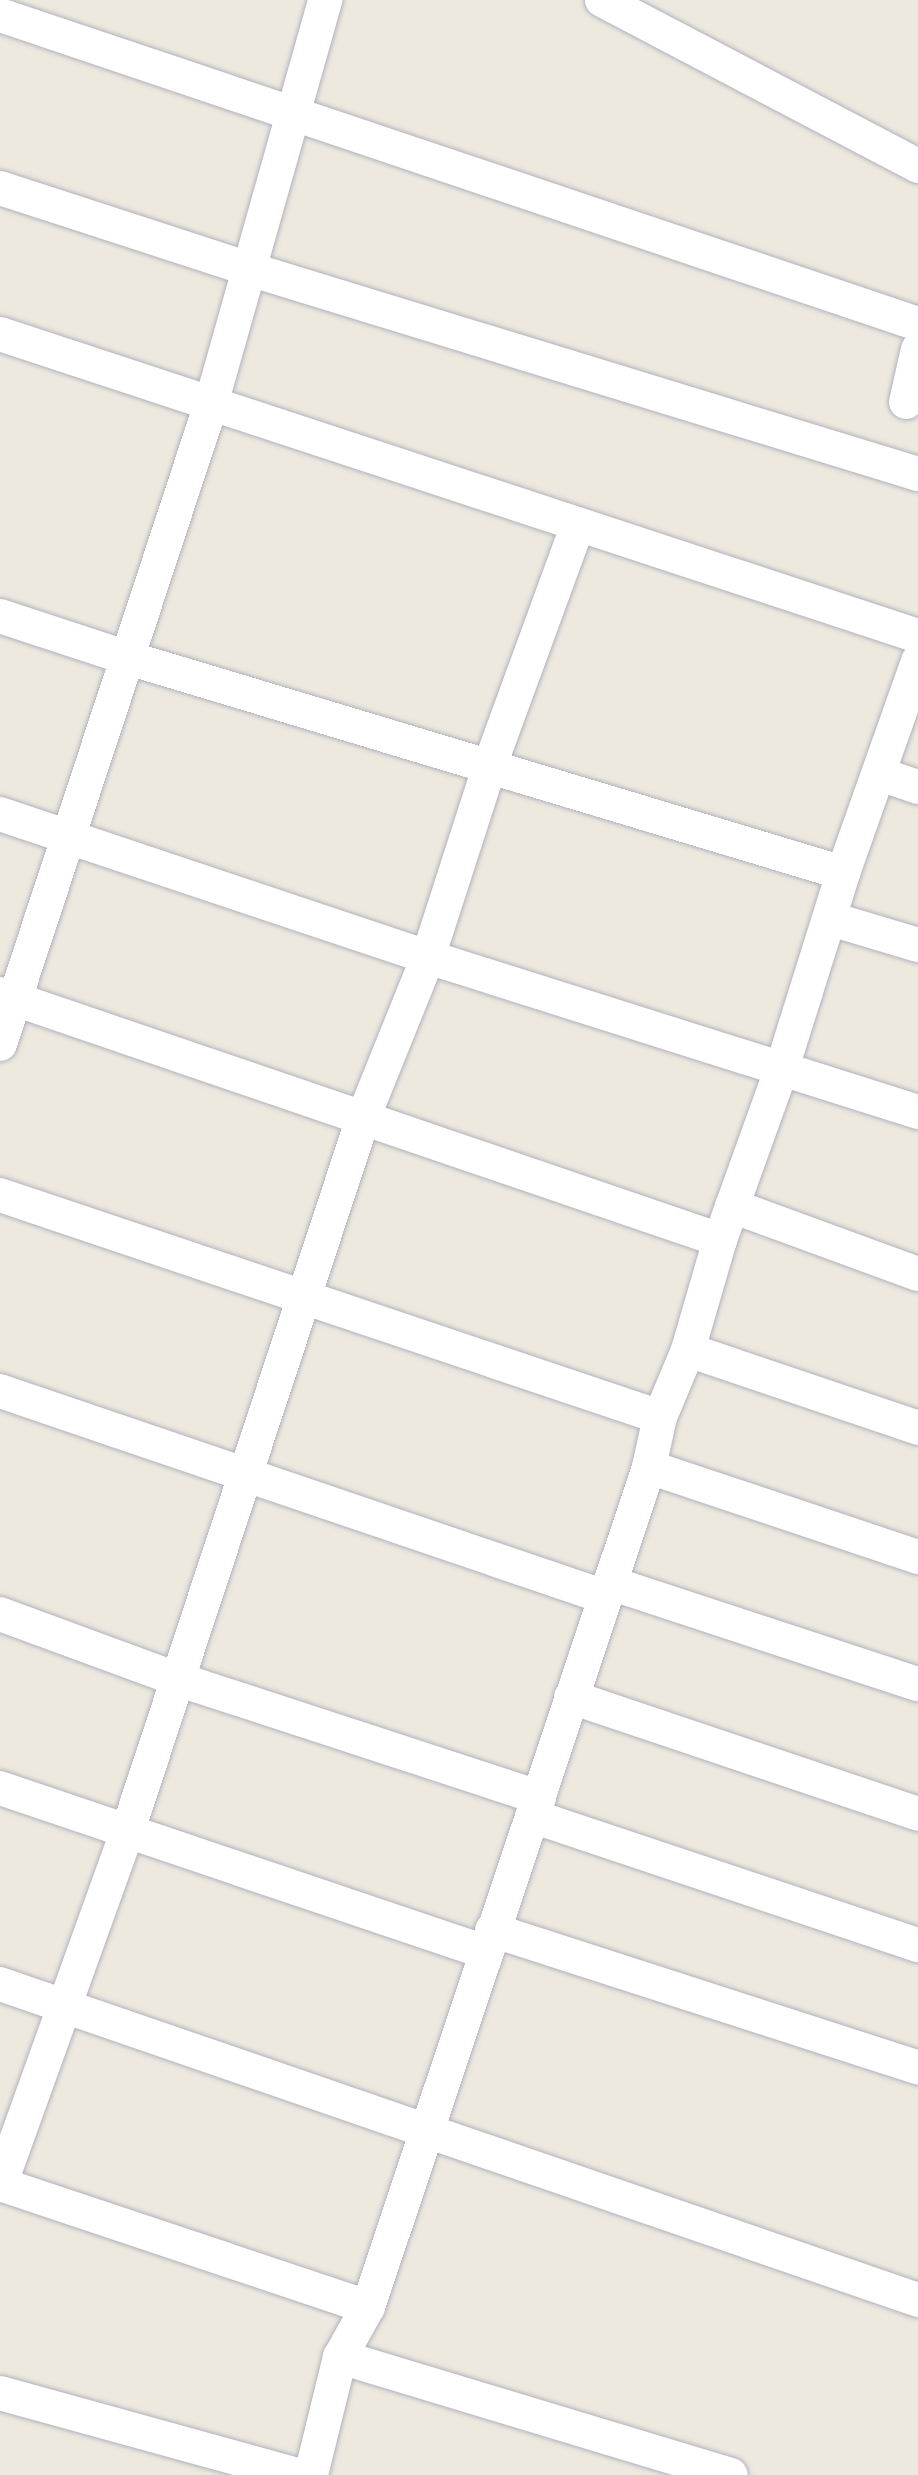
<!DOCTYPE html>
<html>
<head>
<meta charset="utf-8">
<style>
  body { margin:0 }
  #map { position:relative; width:918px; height:2475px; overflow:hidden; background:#ede9de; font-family:Quicksand,sans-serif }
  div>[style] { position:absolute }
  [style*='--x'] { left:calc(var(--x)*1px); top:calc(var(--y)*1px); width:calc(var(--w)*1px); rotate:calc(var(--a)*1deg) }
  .roads { filter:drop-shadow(0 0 2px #b1b1bf) drop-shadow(0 0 2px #b1b1bf) }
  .street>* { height:34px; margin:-17px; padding:0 17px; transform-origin:17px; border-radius:17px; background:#fff }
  span { translate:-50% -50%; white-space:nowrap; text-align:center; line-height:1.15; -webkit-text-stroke:6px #fff; paint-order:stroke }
</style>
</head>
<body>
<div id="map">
  <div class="roads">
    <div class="street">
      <i style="--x:602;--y:0;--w:357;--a:27.7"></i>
      <i style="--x:0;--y:15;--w:969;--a:18.6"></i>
      <i style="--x:0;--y:188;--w:262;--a:18"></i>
      <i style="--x:249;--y:269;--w:700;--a:17.04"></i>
      <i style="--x:0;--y:334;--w:966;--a:18.21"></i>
      <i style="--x:906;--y:402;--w:54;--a:-77.2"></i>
      <i style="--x:0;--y:616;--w:132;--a:18.2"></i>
      <i style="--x:125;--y:657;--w:750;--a:16.74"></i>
      <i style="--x:880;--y:774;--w:40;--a:18.9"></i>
      <i style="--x:0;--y:814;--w:451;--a:18.5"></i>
      <i style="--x:428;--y:957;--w:514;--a:17.55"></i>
      <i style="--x:831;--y:919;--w:91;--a:16.6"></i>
      <i style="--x:0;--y:994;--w:761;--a:18.86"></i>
      <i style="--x:0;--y:1044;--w:674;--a:-71.75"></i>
      <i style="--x:211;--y:404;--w:420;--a:-74.2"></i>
      <i style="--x:0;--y:1195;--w:696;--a:18.59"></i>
      <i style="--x:732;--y:1206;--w:198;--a:20.1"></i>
      <i style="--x:688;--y:1350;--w:243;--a:18.7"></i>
      <i style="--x:0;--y:1391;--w:639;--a:18.8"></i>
      <i style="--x:649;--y:1467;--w:284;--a:18.5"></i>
      <i style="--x:610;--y:1583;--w:324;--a:18.2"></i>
      <i style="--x:0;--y:1614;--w:189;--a:20.2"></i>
      <i style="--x:177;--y:1679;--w:381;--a:18.1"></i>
      <i style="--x:571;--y:1697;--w:366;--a:18.6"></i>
      <i style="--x:0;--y:1788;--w:512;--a:18.68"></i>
      <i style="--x:532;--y:1816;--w:407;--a:18.5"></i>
      <i style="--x:492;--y:1930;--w:448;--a:17.9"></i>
      <i style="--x:0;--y:1984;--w:971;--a:18.99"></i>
      <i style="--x:0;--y:2184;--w:388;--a:18.5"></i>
      <i style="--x:0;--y:2185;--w:377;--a:-70.2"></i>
      <i style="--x:128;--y:1830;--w:750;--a:-71.73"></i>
      <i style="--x:363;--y:1118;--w:174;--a:-68"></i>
      <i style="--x:428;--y:957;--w:202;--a:-72.1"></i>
      <i style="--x:490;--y:765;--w:256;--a:-69.9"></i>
      <i style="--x:340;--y:2357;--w:408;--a:16.8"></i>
      <i style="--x:0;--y:2393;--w:309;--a:15.4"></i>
      <i style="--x:311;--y:2475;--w:122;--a:-76.2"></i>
      <i style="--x:340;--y:2357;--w:57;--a:-60.8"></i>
      <i style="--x:368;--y:2307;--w:886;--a:-71.5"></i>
      <i style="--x:649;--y:1467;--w:51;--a:-77.6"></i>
      <i style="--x:660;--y:1417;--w:73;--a:-67.3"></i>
      <i style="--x:688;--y:1350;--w:115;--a:-73.8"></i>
      <i style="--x:720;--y:1240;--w:183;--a:-70.2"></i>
      <i style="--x:782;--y:1068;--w:204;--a:-72.6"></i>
      <i style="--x:843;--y:873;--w:225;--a:-70.5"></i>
    </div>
  </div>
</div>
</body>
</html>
